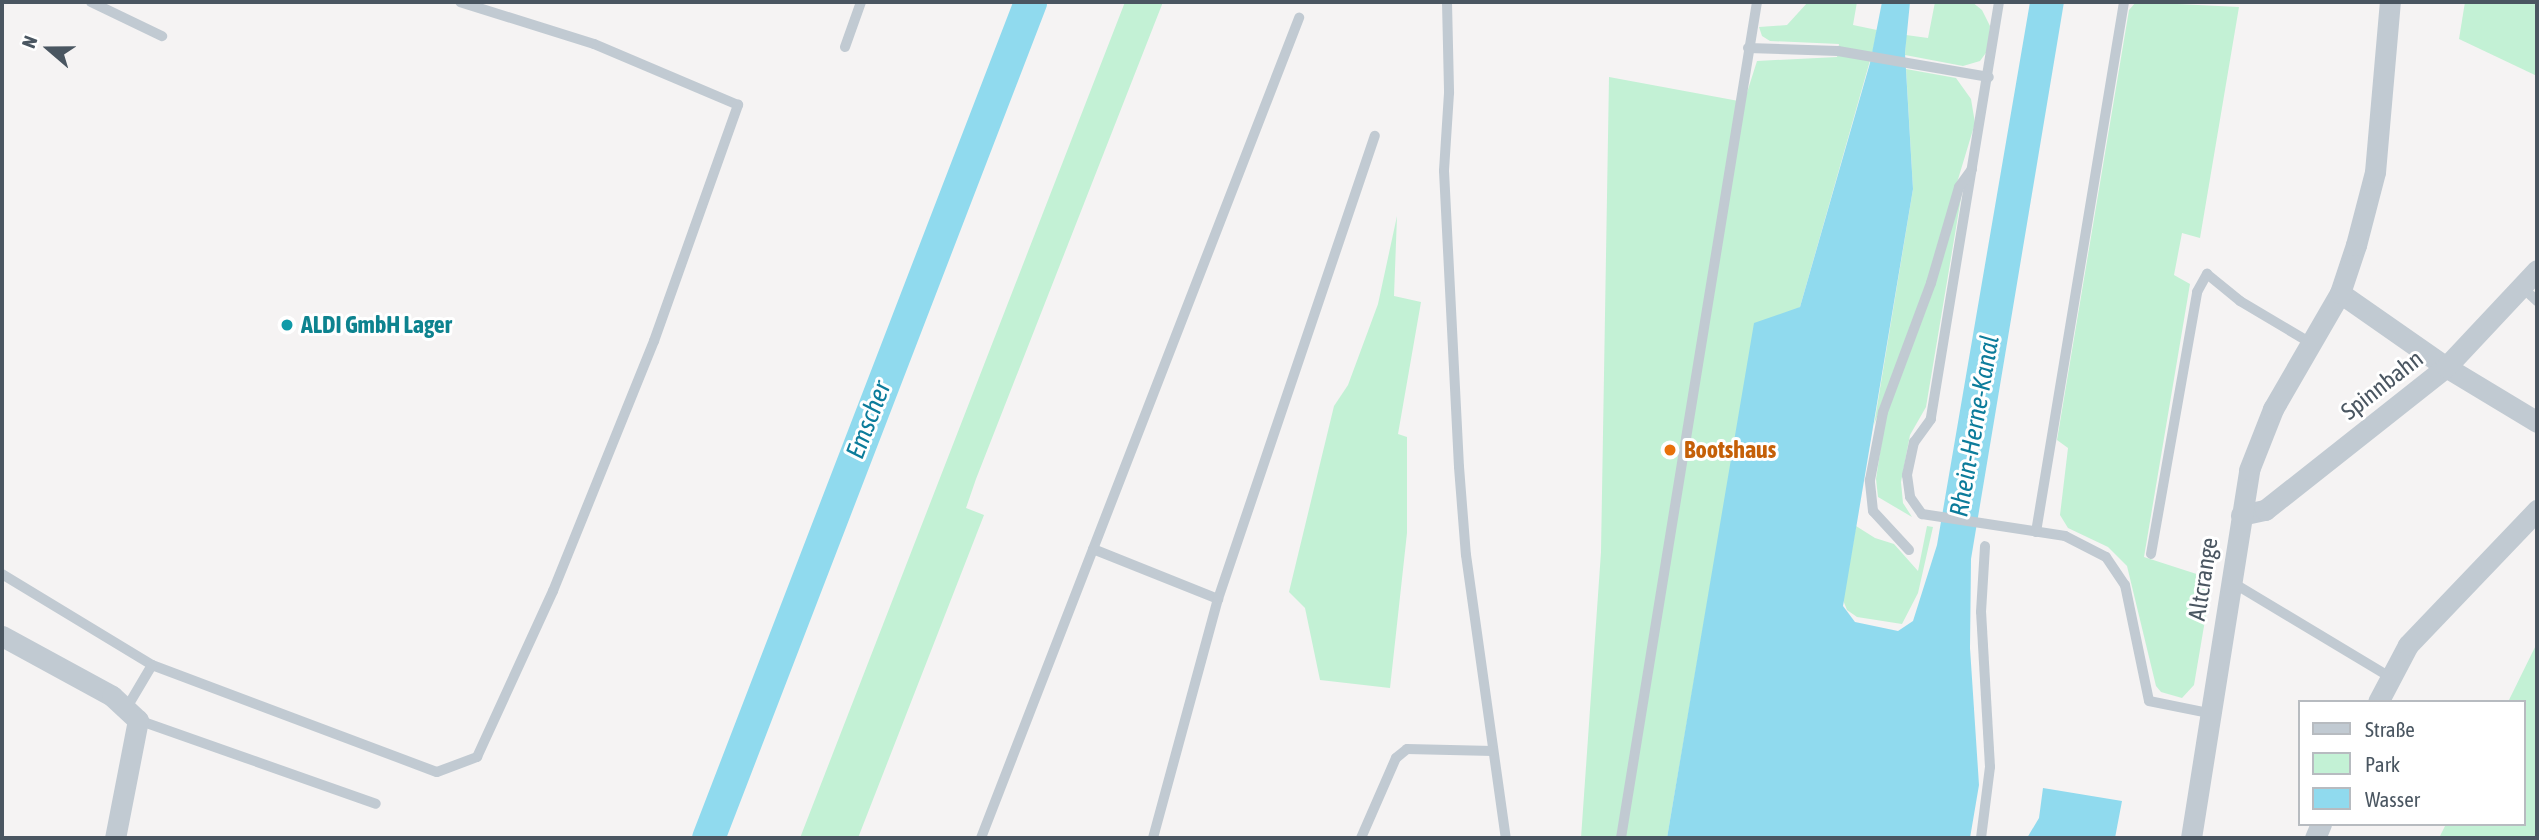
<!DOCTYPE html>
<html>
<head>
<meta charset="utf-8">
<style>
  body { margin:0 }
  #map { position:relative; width:2539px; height:840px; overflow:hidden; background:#f5f3f3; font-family:"Asap Condensed",sans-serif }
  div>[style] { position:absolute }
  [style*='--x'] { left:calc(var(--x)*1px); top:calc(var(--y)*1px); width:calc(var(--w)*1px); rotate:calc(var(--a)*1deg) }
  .green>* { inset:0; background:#c3f1d5 }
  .water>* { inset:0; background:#90daee }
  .river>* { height:33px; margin:-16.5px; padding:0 16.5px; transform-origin:16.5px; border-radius:16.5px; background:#90daee }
  .lane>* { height:10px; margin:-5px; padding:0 5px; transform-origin:5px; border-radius:5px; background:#c1cad2 }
  .street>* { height:21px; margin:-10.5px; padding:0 10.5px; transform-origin:10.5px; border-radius:10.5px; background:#c1cad2 }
  .dots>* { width:19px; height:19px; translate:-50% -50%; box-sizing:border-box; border:4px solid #fff; border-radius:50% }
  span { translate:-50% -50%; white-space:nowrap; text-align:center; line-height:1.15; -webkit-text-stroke:6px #fff; paint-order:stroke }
  .culture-label { font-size:24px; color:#0d838f; font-weight:700 }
  .left { translate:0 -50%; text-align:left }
  .street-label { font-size:24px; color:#4a5661 }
  .food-label { font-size:24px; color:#c56008; font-weight:700 }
  .water-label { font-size:26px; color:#0c7c9b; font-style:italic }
  .frame { position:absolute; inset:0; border:4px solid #4a5661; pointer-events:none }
  .legend { position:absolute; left:2298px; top:700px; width:228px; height:126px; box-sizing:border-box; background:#fff; border:2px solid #b7bbc0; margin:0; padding:9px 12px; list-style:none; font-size:21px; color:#4a5661 }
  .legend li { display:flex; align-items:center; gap:14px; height:35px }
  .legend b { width:35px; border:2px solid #b7bbc0 }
  .north { position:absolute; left:14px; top:14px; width:70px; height:70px; -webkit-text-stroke:5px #fff; paint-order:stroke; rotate:290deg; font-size:19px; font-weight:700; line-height:28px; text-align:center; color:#4a5661 }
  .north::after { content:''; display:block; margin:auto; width:24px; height:32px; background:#4a5661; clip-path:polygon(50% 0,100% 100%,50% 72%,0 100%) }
</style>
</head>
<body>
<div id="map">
  <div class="green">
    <i style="clip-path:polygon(1125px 2px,1163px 2px,976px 479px,966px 508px,984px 515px,858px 838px,800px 838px)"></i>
    <i style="clip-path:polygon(1808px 2px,1857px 2px,1853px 25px,1877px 30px,1873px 50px,1800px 307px,1752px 343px,1667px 838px,1581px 838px,1601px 552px,1609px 77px,1744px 102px,1757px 61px,1837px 57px,1839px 44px,1770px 41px,1762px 36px,1759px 27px,1787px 25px)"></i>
    <i style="clip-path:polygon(1935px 2px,1972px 2px,1982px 10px,1990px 26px,1988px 50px,1980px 61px,1963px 66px,1905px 55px,1906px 35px,1928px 38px)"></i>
    <i style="clip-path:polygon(2136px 2px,2239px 7px,2200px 238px,2182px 233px,2174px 275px,2190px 284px,2144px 557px,2212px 579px,2194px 685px,2182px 698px,2161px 692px,2156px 686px,2127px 566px,2108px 547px,2068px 528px,2060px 515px,2068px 448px,2057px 440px,2129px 10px)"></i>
    <i style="clip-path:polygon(2465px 2px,2537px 2px,2537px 76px,2459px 39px)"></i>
    <i style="clip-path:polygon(1906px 69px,1956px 78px,1971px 99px,1975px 123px,1928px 279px,1874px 425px,1913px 189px)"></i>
    <i style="clip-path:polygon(1962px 192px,1926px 407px,1910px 435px,1901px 482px,1903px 503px,1912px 517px,1878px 497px,1876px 479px,1886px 413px)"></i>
    <i style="clip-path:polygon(1397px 216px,1394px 296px,1421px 302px,1398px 434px,1407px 437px,1407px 533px,1390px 688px,1320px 680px,1305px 608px,1289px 592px,1334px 406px,1348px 385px,1378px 304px)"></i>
    <i style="clip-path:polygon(1856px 526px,1875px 538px,1894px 544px,1918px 571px,1927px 526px,1933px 527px,1918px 593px,1902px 624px,1857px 617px,1847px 610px,1843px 600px)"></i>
    <i style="clip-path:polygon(2537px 643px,2537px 838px,2439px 838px,2446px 824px,2523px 824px,2523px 702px,2508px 702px)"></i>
  </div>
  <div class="water">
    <i style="clip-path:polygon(1882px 2px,1910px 2px,1905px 53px,1913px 189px,1843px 606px,1855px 622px,1898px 631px,1913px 621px,1937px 545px,2030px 2px,2064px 2px,1971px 559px,1970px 648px,1979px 785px,1970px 838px,1667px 838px,1754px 323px,1800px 307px,1870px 63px)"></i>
    <i style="clip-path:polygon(2043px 788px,2122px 801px,2115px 838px,2027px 838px,2039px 818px)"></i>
  </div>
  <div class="river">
    <i style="--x:708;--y:838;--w:896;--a:-68.93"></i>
  </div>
  <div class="lane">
    <i style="--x:91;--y:2;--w:79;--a:25.6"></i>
    <i style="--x:1447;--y:2;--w:91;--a:88.7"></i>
    <i style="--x:1449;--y:93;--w:78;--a:93.7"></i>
    <i style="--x:1444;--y:171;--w:296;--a:87.1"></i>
    <i style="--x:1459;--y:467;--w:88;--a:85.5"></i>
    <i style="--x:1466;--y:555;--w:286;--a:82"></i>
    <i style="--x:1999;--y:2;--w:423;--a:99.3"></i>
    <i style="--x:1931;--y:419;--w:29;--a:126"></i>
    <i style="--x:1914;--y:442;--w:34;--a:102"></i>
    <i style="--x:1907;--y:475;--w:22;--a:82"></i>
    <i style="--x:1910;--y:497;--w:21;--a:55"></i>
    <i style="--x:1922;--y:514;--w:145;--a:8.7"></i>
    <i style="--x:2065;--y:536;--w:46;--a:27.1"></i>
    <i style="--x:2106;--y:557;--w:34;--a:56"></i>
    <i style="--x:2125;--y:585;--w:118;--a:78.3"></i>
    <i style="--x:2149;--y:701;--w:60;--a:11.5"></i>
    <i style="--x:845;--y:47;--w:48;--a:-70.4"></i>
    <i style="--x:1748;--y:48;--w:90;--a:1.9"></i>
    <i style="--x:1838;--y:51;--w:153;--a:9.8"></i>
    <i style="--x:2522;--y:287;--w:21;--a:43"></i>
    <i style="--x:2036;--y:532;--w:537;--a:-80.57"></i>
    <i style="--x:1093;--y:549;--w:135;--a:21.8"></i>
    <i style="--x:1909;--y:550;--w:53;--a:-132.7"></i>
    <i style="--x:1873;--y:511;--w:31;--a:-96"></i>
    <i style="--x:1870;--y:480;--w:69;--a:-79.2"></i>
    <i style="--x:1883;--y:412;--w:138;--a:-69.6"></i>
    <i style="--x:1931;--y:283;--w:100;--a:-73.7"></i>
    <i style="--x:1959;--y:187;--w:22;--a:-54"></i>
    <i style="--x:2151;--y:554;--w:266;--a:-80"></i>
    <i style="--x:2197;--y:292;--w:21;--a:-61"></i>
    <i style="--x:2207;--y:274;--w:43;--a:39.3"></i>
    <i style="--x:2240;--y:301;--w:80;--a:30.7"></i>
    <i style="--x:2;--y:574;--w:175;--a:31.2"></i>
    <i style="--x:152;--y:665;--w:304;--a:20.6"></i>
    <i style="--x:437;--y:772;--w:43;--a:-20.6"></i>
    <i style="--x:477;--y:757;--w:183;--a:-65.4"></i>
    <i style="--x:553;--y:591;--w:270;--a:-68"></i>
    <i style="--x:654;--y:341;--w:251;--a:-70.4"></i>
    <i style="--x:738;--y:105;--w:156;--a:-157"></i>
    <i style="--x:594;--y:44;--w:140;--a:-162.6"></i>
    <i style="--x:2230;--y:581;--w:187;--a:31"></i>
    <i style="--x:126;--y:709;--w:51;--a:-59.4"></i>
    <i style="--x:138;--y:720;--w:252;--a:19.4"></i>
    <i style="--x:981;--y:838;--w:880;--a:-68.8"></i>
    <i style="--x:1153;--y:838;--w:248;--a:-74.8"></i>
    <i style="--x:1218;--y:599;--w:489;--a:-71.3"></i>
    <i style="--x:1361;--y:838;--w:87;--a:-66.4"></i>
    <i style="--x:1396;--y:758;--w:14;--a:-39"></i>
    <i style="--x:1407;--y:749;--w:86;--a:1.3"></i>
    <i style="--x:1621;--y:838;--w:847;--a:-80.76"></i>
    <i style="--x:1981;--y:838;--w:72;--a:-82.8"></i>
    <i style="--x:1990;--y:767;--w:155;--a:-93.3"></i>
    <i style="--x:1981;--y:612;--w:66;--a:-86.5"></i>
  </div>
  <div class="street">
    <i style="--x:2340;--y:293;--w:129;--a:34.9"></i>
    <i style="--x:2446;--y:367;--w:106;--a:31.1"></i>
    <i style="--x:2241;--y:515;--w:25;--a:-12"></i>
    <i style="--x:2265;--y:510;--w:231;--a:-38.3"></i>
    <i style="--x:2446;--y:367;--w:133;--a:-46.8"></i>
    <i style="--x:2;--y:636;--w:125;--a:28.6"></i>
    <i style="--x:112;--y:696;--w:35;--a:43"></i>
    <i style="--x:138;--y:720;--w:120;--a:101"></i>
    <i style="--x:2378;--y:702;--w:64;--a:-62.2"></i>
    <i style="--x:2408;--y:645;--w:187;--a:-46.3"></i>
    <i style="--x:2191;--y:838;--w:373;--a:-81"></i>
    <i style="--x:2249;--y:470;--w:66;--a:-68.5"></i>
    <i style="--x:2273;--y:409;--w:134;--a:-60"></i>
    <i style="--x:2340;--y:293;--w:51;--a:-71.6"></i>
    <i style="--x:2356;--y:245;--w:75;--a:-75.4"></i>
    <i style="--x:2375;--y:172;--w:171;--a:-85"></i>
    <i style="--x:2315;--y:838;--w:15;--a:-67"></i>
  </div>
  <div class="dots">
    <i style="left:287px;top:325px;background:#0f9aa8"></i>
    <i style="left:1670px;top:450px;background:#e8710a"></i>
  </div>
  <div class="culture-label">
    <span class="left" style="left:301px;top:325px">ALDI GmbH Lager</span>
  </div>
  <div class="street-label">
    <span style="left:2382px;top:385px;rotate:-38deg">Spinnbahn</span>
    <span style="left:2203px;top:579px;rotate:-81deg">Altcrange</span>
  </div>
  <div class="food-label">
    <span class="left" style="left:1684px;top:450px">Bootshaus</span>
  </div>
  <div class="water-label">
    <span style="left:869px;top:420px;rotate:-69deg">Emscher</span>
    <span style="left:1975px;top:426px;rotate:-80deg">Rhein-Herne-Kanal</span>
  </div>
  <div class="frame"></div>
  <ul class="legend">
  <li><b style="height:9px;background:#c1cad2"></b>Straße</li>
  <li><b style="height:19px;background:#c3f1d5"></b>Park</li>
  <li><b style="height:19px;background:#90daee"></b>Wasser</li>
  </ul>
  <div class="north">N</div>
</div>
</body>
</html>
